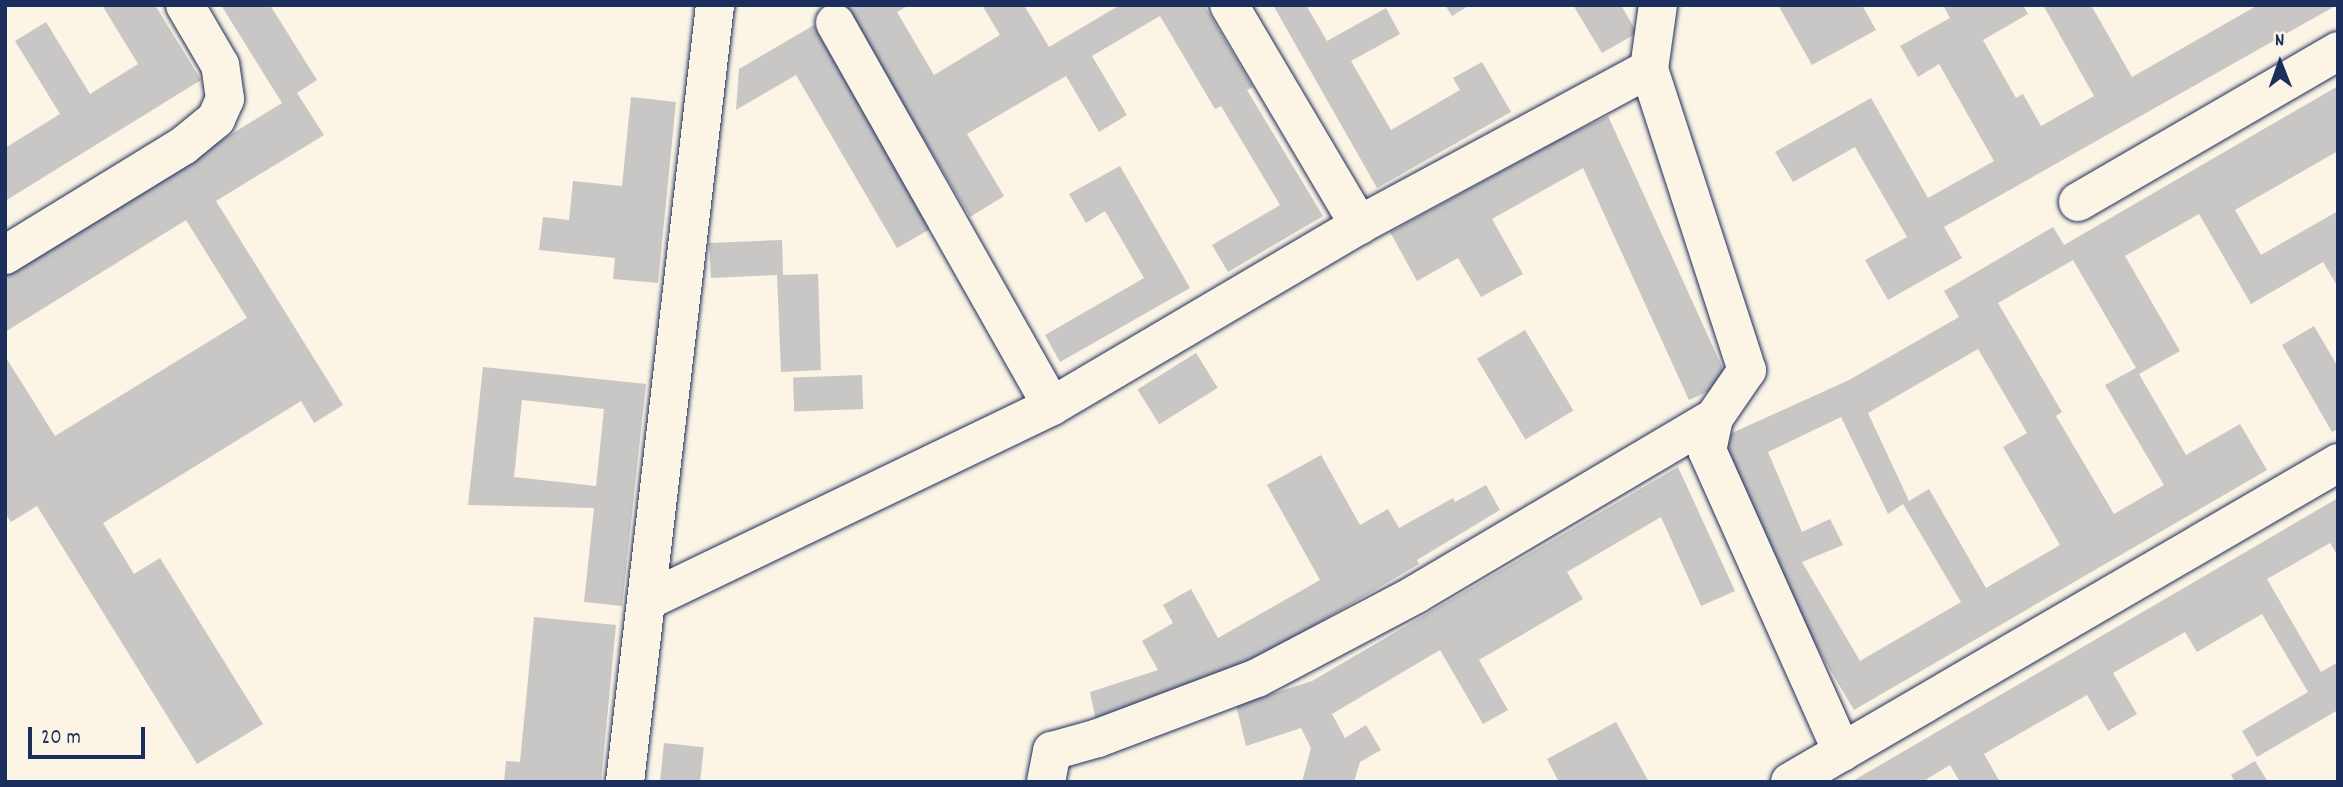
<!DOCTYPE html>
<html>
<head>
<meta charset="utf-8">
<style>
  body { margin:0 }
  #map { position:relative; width:2343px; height:787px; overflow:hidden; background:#fcf5e5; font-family:Dekko,sans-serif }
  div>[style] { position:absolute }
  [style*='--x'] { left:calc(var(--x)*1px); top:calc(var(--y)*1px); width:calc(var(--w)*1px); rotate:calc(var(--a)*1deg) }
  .building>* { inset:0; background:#c8c7c6; transform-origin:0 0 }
  .roads { filter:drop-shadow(0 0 2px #1b2f5e) drop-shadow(0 0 2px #1b2f5e) }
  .minor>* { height:38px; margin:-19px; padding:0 19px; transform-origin:19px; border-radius:19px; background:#fcf5e5 }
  span { translate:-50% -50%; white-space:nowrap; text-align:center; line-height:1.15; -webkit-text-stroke:5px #fcf5e5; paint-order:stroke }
  .frame { position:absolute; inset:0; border:7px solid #1b2f5e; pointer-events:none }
  .north { position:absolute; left:2245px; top:28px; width:70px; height:70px; -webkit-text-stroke:5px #fcf5e5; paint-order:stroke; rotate:359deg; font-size:19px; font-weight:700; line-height:28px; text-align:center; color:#1b2f5e }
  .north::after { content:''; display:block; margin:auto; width:24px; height:32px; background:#1b2f5e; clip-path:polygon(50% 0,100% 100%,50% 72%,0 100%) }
  .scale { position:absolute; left:28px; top:727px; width:117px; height:32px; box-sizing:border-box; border:4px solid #1b2f5e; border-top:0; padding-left:9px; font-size:21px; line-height:24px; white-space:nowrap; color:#1b2f5e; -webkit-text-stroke:5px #fcf5e5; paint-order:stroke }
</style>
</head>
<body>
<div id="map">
  <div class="building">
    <i style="clip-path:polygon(102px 5px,155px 5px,201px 80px,5px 201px,5px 148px,60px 114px,15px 41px,46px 22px,90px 94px,138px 64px)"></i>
    <i style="clip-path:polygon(221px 5px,270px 5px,317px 80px,297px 93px,324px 135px,216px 201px,343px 405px,314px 423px,301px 401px,103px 523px,134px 574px,160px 558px,263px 724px,197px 764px,37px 506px,11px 522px,5px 513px,5px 356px,55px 436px,247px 318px,186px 220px,5px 332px,5px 273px,282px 103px)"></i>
    <i style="clip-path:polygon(844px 5px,909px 5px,897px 12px,934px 75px,1000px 35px,982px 5px,1024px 5px,1049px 47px,1120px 5px,1204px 5px,1253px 87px,1247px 90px,1323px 216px,1228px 272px,1212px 245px,1280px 205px,1221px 106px,1215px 109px,1160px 16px,1092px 56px,1127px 115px,1099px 132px,1066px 76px,967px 134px,1004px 196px,970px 217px)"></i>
    <i style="clip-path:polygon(1273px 5px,1306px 5px,1327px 41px,1386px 8px,1400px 34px,1351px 61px,1391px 130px,1460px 90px,1453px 78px,1482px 62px,1511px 112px,1377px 188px)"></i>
    <i style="clip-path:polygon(1445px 5px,1470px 5px,1452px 16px)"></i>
    <i style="clip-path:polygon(1573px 5px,1621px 5px,1637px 33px,1602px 53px)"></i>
    <i style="clip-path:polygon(1778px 5px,1862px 5px,1876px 30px,1812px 65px)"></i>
    <i style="clip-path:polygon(1943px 5px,2023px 5px,2028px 14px,1983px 40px,2016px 98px,2023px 94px,2041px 126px,2094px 96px,2043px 5px,2091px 5px,2132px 77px,2258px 5px,2337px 5px,1944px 227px,1962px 258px,1888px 300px,1865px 260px,1907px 237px,1855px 147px,1793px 182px,1775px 152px,1871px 98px,1928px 198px,1994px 161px,1939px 64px,1918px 77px,1900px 46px,1950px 18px)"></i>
    <i style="clip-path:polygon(814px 25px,932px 228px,897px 248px,796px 75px,736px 110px,739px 69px)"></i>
    <i style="clip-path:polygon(evenodd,2338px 86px,2338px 151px,2235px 210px,2261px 255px,2338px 211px,2338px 287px,2323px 262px,2251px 304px,2199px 214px,2125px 256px,2180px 351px,2139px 374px,2186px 455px,2240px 424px,2267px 470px,1854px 710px,1776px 578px,1721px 438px,1849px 380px,1959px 317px,1944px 291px,2053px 227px,2064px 245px,2338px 86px,2073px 260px,2136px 368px,2105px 385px,2164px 485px,2114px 514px,2056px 416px,2062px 412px,1998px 303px,2073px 260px,2338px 86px,1978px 349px,2027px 433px,2003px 447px,2060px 545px,1986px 588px,1929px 489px,1909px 501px,1868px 413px,1978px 349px,2338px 86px,1841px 417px,1888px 514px,1903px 504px,1961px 602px,1860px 661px,1802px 562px,1843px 545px,1830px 519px,1802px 532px,1768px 452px,1841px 417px)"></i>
    <i style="clip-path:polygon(631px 97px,676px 102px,658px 283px,613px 279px,615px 258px,539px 250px,543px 217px,569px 220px,573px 181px,622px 186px)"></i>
    <i style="clip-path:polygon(1608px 116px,1729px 382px,1689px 400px,1583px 168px,1492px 219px,1523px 274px,1481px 297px,1458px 258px,1417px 281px,1390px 232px,1568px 135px)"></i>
    <i style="clip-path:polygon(1120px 166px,1190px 288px,1060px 362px,1045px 335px,1144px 278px,1105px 211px,1086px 223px,1069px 194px)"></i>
    <i style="clip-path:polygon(782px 240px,783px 275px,818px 274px,821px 370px,781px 372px,777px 275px,711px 278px,709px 243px)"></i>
    <i style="clip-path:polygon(2314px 326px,2338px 367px,2338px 429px,2332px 432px,2282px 345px)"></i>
    <i style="left:1525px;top:330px;width:94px;height:56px;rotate:59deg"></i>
    <i style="left:1196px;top:353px;width:41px;height:69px;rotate:58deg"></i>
    <i style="clip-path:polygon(evenodd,483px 367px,646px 384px,622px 606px,584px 602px,594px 508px,468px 505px,483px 367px,522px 400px,604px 409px,596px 486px,514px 477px,522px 400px)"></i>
    <i style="left:862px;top:375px;width:34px;height:69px;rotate:88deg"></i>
    <i style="clip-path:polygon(1321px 455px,1360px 525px,1388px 509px,1399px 528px,1453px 498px,1455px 502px,1486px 485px,1500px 510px,1417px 560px,1419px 564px,1208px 688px,1098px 731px,1090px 692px,1158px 670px,1142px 641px,1173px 623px,1163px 605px,1191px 589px,1218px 638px,1320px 580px,1267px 485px)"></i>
    <i style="clip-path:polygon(1678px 467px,1735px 591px,1701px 606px,1661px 517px,1567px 572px,1583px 599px,1479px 660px,1508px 710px,1483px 724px,1440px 650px,1332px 714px,1345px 738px,1366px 725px,1381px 750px,1360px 762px,1354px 782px,1302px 782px,1311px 748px,1301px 728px,1246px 746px,1236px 705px,1312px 681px)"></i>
    <i style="clip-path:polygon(2338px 498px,2338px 556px,2330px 543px,2267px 579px,2321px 672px,2338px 662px,2338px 710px,2257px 757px,2242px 731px,2308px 692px,2262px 614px,2197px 652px,2185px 632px,2113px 673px,2137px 714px,2108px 731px,2087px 695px,1984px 754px,2000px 782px,1960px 782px,1950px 765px,1922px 782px,1851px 782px)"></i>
    <i style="clip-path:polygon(534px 617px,616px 625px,601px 782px,504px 782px,506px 761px,520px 762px)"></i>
    <i style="clip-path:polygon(1616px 722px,1649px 782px,1559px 782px,1547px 759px)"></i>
    <i style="left:664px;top:743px;width:40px;height:39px;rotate:6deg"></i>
    <i style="clip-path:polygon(2255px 761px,2268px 782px,2235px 782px,2231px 775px)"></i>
  </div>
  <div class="roads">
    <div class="minor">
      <i style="--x:1229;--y:5;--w:256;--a:59.4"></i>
      <i style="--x:1658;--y:5;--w:65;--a:98"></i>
      <i style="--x:1649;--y:69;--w:317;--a:72"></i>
      <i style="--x:1747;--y:370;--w:58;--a:124.5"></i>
      <i style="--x:1714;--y:418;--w:33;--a:102"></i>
      <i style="--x:1707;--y:450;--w:331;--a:65.9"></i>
      <i style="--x:835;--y:23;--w:440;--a:60.5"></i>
      <i style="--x:1052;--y:406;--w:356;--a:-30.5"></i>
      <i style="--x:1359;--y:225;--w:329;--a:-28.3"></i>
      <i style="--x:2078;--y:202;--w:301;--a:-30.1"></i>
      <i style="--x:5;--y:255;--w:209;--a:-31.5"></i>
      <i style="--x:183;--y:146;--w:43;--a:-39.3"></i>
      <i style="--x:216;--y:119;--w:22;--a:-66"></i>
      <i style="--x:225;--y:99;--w:34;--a:-98"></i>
      <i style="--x:220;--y:65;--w:69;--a:-120.3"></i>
      <i style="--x:647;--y:601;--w:449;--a:-25.7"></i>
      <i style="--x:625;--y:782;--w:782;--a:-83.39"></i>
      <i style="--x:1046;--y:782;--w:32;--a:-79"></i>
      <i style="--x:1052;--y:751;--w:48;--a:-15.8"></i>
      <i style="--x:1098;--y:738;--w:170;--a:-20.7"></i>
      <i style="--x:1257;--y:678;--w:180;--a:-27.8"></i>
      <i style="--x:1416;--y:594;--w:346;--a:-30.6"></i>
      <i style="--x:1790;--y:782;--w:634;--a:-30.2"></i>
    </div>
  </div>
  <div class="frame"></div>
  <div class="north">N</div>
  <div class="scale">20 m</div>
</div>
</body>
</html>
